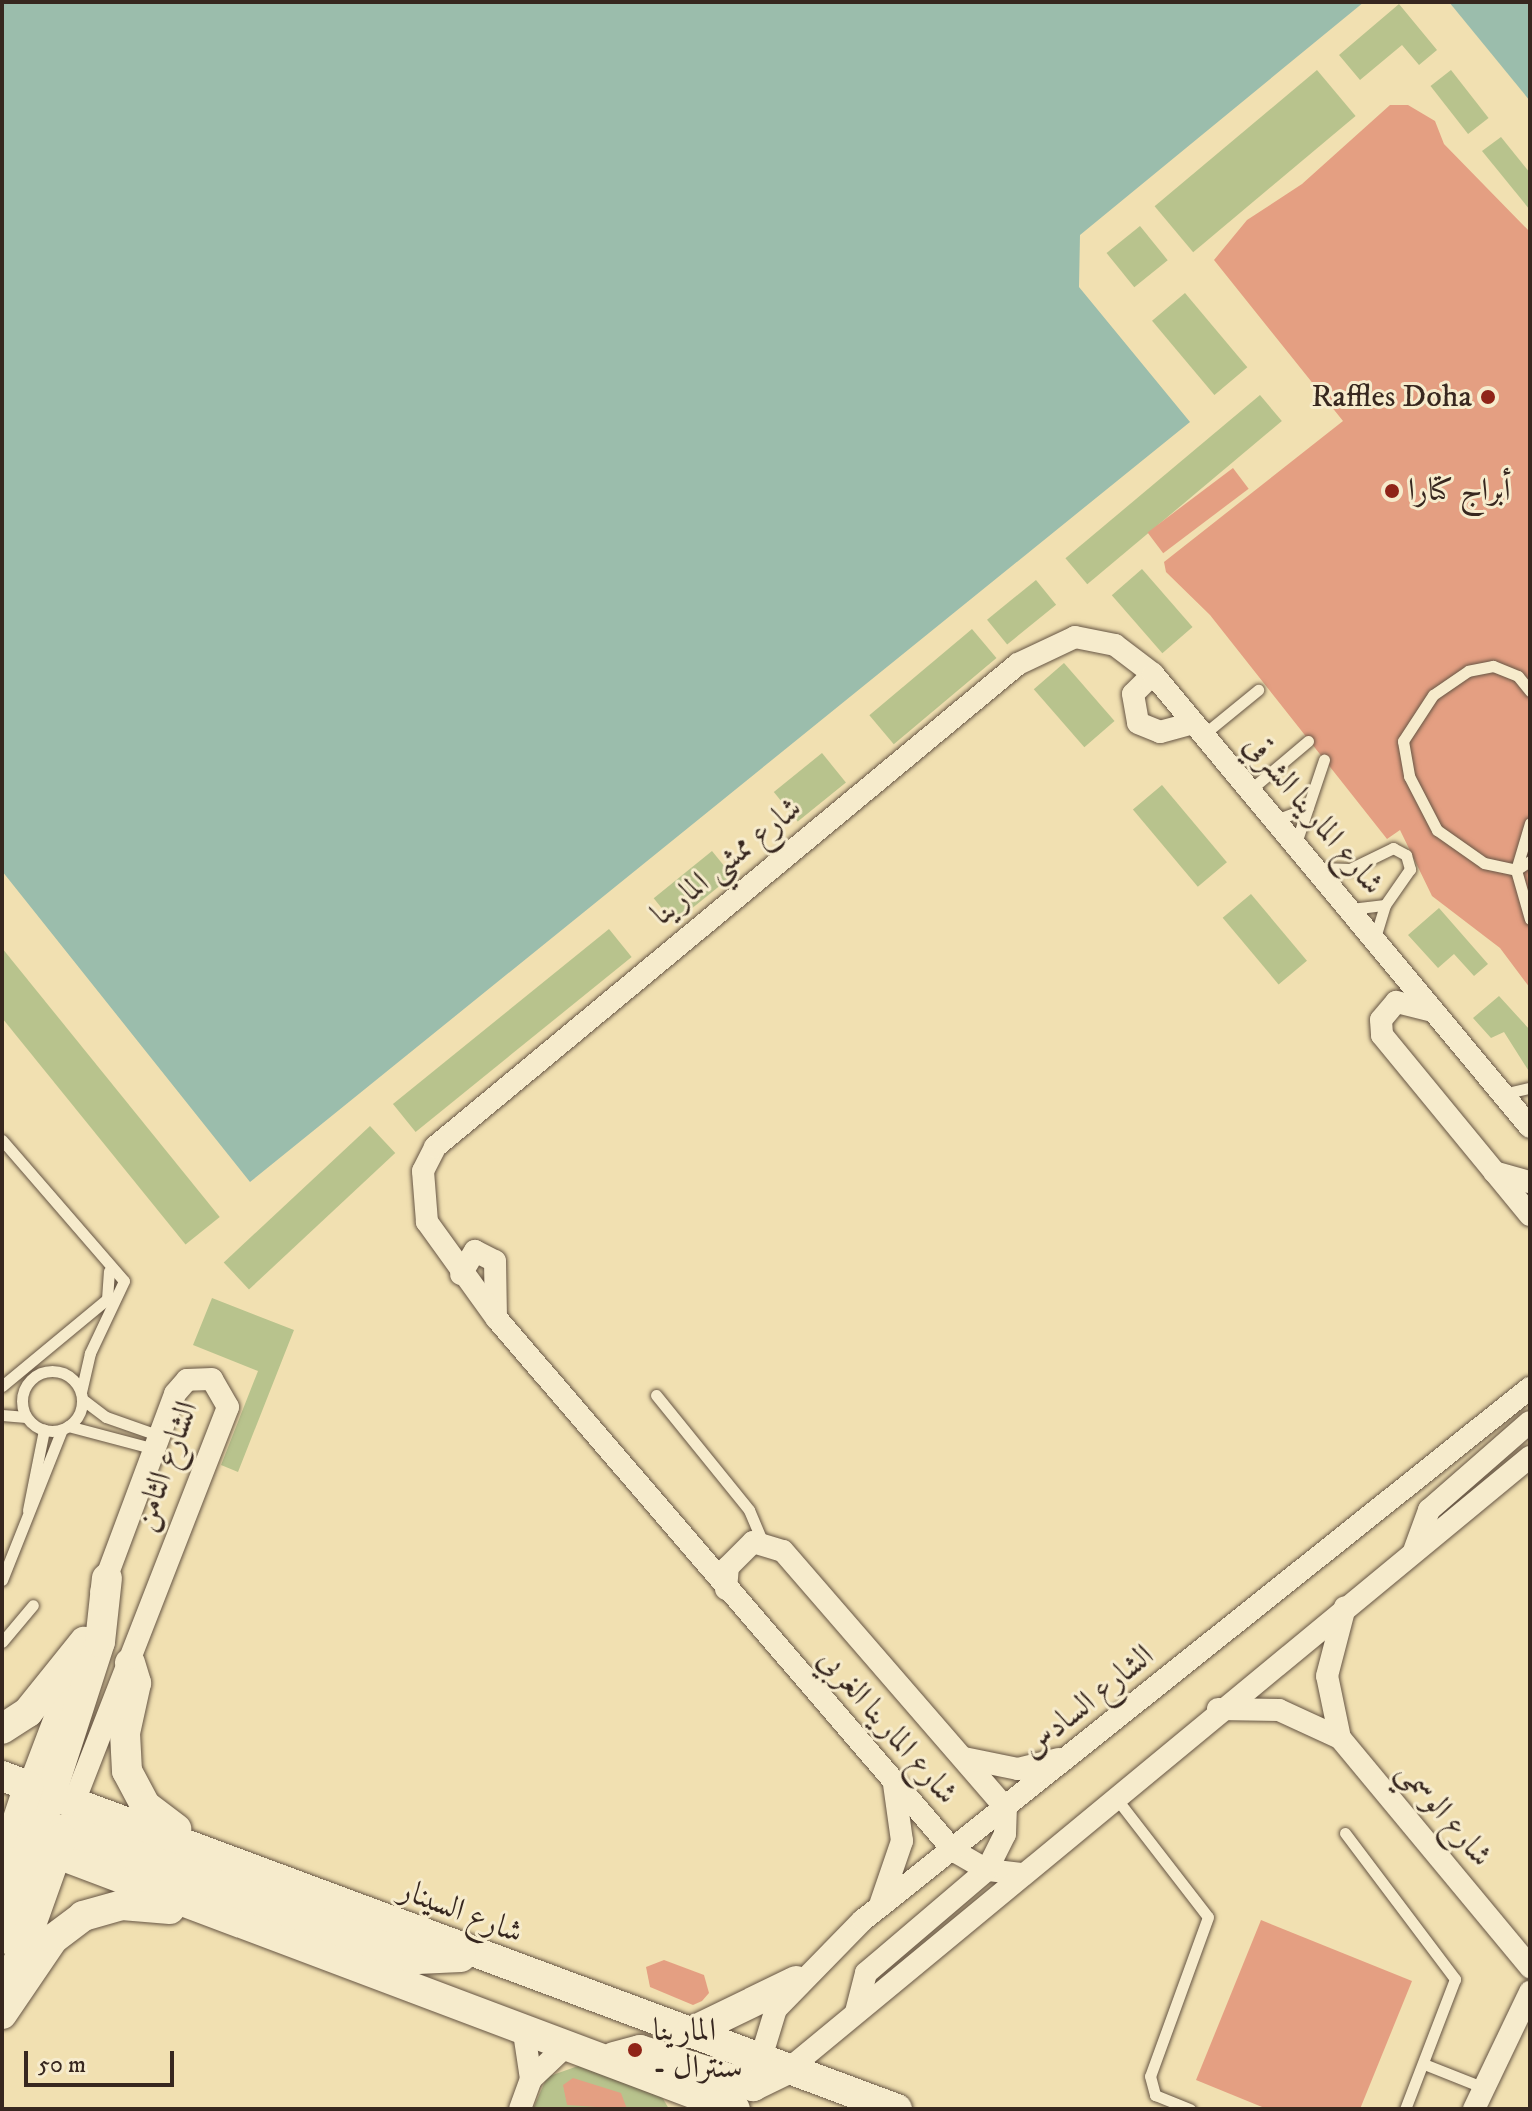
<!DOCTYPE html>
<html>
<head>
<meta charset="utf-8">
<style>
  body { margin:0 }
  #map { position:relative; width:1532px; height:2111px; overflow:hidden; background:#f1e0b1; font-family:"IM FELL DW Pica",Amiri,serif }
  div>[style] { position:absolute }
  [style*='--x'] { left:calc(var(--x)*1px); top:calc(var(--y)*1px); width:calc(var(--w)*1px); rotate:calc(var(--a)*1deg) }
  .green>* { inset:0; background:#b8c38d; transform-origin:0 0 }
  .water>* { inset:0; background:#9bbdac }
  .building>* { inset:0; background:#e49f82; transform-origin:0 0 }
  .roads { filter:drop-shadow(0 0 2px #654) drop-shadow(0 0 2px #654) }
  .lane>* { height:11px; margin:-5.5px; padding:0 5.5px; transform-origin:5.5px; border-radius:5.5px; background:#f6ebcc }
  .lane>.ring { margin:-5.5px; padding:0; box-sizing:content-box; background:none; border:11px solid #f6ebcc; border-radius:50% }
  .street>* { height:22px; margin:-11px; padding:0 11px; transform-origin:11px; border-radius:11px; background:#f6ebcc }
  .secondary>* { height:30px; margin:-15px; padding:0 15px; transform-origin:15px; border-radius:15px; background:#f6ebcc }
  .dots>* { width:22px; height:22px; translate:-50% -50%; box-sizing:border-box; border:4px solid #f6ebcc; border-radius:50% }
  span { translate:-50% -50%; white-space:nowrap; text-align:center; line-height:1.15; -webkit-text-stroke:6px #f6ebcc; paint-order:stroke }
  .poi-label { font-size:32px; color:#37271f }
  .right { translate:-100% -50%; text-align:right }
  .left { translate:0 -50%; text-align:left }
  .street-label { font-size:32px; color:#37271f }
  .frame { position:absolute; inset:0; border:4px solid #37271f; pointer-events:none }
  .scale { position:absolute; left:24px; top:2051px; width:150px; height:36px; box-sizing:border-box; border:4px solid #37271f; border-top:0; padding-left:10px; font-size:24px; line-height:28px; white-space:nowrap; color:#37271f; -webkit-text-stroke:6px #f6ebcc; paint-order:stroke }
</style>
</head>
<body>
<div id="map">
  <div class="green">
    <i style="clip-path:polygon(1399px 4px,1437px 50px,1419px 65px,1402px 45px,1360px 80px,1339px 55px)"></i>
    <i style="left:1317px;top:70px;width:60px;height:212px;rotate:50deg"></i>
    <i style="left:1451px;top:70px;width:61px;height:26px;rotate:52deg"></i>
    <i style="clip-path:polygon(1501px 137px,1530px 173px,1530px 210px,1482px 151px)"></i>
    <i style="left:1140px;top:226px;width:44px;height:43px;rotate:51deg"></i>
    <i style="left:1185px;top:293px;width:97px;height:43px;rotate:50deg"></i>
    <i style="left:1260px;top:395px;width:34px;height:254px;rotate:50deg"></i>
    <i style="left:1142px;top:569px;width:77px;height:40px;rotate:49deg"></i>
    <i style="left:1036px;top:580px;width:32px;height:63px;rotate:51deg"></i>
    <i style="left:972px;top:629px;width:38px;height:134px;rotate:50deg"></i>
    <i style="left:1064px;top:663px;width:77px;height:40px;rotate:49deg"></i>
    <i style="left:822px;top:753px;width:38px;height:62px;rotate:51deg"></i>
    <i style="left:1162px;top:785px;width:101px;height:38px;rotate:50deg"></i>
    <i style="left:712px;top:851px;width:32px;height:75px;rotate:51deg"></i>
    <i style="left:1251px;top:894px;width:87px;height:37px;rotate:50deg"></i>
    <i style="clip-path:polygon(1439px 908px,1488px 964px,1474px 976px,1454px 954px,1438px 968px,1408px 935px)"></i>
    <i style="left:609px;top:929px;width:36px;height:278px;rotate:51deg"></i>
    <i style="left:2px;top:948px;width:346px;height:44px;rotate:51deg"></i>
    <i style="clip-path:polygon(1499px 996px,1530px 1030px,1530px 1073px,1504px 1032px,1491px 1038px,1473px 1018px)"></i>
    <i style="left:370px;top:1126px;width:37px;height:200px;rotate:47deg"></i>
    <i style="clip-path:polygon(212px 1298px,294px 1330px,238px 1472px,221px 1465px,258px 1371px,193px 1345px)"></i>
    <i style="clip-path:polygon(578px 2066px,662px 2097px,669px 2109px,533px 2109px,547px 2077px)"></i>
  </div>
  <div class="water">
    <i style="clip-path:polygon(2px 2px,1364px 2px,1080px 235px,1079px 287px,1190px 422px,250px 1182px,2px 871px)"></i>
    <i style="clip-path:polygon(1449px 2px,1530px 2px,1530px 101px)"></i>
  </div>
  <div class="building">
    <i style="clip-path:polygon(1390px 105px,1408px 105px,1435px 121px,1444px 144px,1530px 232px,1530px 988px,1500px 948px,1432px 896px,1400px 830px,1387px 839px,1210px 615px,1166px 572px,1164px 562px,1343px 421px,1214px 260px,1247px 220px,1302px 184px)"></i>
    <i style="left:1233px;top:468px;width:26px;height:107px;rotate:53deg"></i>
    <i style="clip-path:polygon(1261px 1920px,1412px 1981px,1360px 2109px,1267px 2109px,1196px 2080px)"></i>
    <i style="clip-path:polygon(664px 1960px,704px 1975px,709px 1993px,702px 2001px,693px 2005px,650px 1987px,646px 1967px)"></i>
    <i style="clip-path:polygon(573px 2078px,621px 2093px,627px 2109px,567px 2105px,563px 2085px)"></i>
  </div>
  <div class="roads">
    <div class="lane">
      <i style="--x:1530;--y:691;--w:19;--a:-129"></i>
      <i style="--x:1518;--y:676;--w:27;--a:-158"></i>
      <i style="--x:1493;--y:666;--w:25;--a:169"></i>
      <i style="--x:1468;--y:671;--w:42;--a:145.6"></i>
      <i style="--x:1433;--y:695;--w:55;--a:123.1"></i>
      <i style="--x:1403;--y:741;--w:36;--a:80"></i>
      <i style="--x:1409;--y:776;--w:61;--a:62.6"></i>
      <i style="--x:1437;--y:830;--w:57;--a:35.1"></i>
      <i style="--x:1484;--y:863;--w:33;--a:12"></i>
      <i style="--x:1516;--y:870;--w:17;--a:-33"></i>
      <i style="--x:1204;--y:734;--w:70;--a:-39.2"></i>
      <i style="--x:1250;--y:790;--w:76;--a:-40.2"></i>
      <i style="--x:1276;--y:820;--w:34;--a:-21"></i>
      <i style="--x:1530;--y:823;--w:49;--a:106.6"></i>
      <i style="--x:1516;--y:870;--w:51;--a:74.1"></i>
      <i style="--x:1296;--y:843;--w:88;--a:-71.4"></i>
      <i style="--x:1319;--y:868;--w:31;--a:2"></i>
      <i style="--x:1350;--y:869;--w:48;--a:-26"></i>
      <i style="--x:1393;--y:848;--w:15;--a:28"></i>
      <i style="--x:1406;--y:855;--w:15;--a:74"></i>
      <i style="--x:1410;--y:869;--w:44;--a:124.8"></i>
      <i style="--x:1385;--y:905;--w:34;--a:107"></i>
      <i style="--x:1351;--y:909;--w:34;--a:-7"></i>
      <i style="--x:1503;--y:1094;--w:28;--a:-13"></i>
      <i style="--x:2;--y:1140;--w:186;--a:49.1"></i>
      <i style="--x:124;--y:1281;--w:80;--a:115.3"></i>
      <i style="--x:90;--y:1353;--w:40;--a:103"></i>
      <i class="ring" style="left:22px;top:1371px;width:49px;height:49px"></i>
      <i style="--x:2;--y:1386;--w:136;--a:-39.6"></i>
      <i style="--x:107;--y:1299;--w:28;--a:-86"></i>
      <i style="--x:656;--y:1395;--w:148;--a:51"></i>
      <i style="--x:749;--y:1510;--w:34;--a:67"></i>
      <i style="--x:82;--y:1399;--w:30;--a:37"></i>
      <i style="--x:106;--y:1417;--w:57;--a:19.4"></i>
      <i style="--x:2;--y:1415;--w:24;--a:5"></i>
      <i style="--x:68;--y:1426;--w:90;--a:14.8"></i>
      <i style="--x:28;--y:1510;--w:82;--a:-78.7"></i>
      <i style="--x:2;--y:1580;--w:162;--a:-68.3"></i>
      <i style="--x:2;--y:1642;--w:48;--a:-50"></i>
      <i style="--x:1116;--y:1798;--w:150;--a:52.3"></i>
      <i style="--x:1208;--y:1917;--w:169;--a:110"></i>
      <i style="--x:1150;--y:2076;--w:20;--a:75"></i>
      <i style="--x:1155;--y:2095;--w:38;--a:22"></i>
      <i style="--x:1345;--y:1833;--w:183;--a:53"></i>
      <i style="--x:1455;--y:1979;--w:139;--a:111"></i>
      <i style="--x:1424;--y:2064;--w:62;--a:21.6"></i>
    </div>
    <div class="street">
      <i style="--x:1153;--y:674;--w:28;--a:135"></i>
      <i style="--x:1133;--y:694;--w:29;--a:80"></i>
      <i style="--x:1138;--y:723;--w:24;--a:22"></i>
      <i style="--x:1160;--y:732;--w:35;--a:-15"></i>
      <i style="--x:1433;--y:1011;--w:38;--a:-166"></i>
      <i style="--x:1396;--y:1002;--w:23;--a:130"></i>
      <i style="--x:1381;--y:1020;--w:15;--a:86"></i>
      <i style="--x:1382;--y:1035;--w:233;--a:50.6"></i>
      <i style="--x:1494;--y:1172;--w:37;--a:16"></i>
      <i style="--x:461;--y:1274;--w:27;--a:-59"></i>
      <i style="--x:475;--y:1251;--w:22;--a:27"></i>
      <i style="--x:495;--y:1261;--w:55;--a:89"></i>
      <i style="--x:1414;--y:1551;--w:44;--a:-69.9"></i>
      <i style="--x:1429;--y:1510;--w:134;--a:-41.1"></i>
      <i style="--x:726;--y:1589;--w:22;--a:-85"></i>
      <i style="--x:728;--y:1567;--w:35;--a:-45"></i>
      <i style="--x:753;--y:1542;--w:31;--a:17"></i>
      <i style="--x:783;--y:1551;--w:340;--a:49.1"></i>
      <i style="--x:1218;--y:1709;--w:61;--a:0.9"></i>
      <i style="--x:1279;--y:1710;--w:67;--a:24.7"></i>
      <i style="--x:1340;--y:1738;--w:298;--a:50.3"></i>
      <i style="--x:1340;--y:1738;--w:63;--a:-101.8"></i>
      <i style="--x:1327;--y:1676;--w:71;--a:-75.4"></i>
      <i style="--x:964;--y:1758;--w:55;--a:11.5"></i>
      <i style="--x:1018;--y:1769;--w:42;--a:-13.7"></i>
      <i style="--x:29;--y:1786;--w:133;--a:-69.2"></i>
      <i style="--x:74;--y:1802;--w:424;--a:-68.7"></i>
      <i style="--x:228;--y:1407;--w:32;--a:-120"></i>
      <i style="--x:212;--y:1379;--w:25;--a:178"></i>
      <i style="--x:187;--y:1380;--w:18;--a:131"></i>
      <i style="--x:175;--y:1394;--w:211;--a:110.5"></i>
      <i style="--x:1021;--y:1874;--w:34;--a:-173"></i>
      <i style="--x:987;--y:1870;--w:39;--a:-150"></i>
      <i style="--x:953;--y:1850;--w:700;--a:-130.65"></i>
      <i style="--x:497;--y:1319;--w:120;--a:-125.8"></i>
      <i style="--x:427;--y:1222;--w:51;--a:-94.5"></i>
      <i style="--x:423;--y:1171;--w:27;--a:-63"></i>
      <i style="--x:435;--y:1147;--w:757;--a:-39.64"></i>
      <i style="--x:1018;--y:664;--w:63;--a:-25.3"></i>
      <i style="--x:1075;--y:637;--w:41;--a:11.3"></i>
      <i style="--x:1115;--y:645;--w:48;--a:37.3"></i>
      <i style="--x:1153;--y:674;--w:589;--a:50.23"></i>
      <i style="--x:880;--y:1905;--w:68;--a:-71"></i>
      <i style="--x:902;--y:1841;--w:58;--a:-98"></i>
      <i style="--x:856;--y:2012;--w:40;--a:-75.6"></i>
      <i style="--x:866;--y:1973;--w:159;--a:-40.4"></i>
      <i style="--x:987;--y:1870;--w:40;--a:-63.4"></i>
      <i style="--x:1005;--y:1834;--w:26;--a:-88"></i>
      <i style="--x:523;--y:2026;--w:54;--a:81.4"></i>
      <i style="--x:790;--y:2068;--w:960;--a:-39.55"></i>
      <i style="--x:757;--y:2071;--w:65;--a:-73"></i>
      <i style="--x:776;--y:2009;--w:124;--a:-45.7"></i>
      <i style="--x:863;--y:1920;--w:853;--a:-38.58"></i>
      <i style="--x:520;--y:2109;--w:32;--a:-70"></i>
      <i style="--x:531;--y:2079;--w:52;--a:-43.5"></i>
      <i style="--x:1474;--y:2109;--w:130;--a:-64.4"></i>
    </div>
    <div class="secondary">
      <i style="--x:130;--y:1663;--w:21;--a:73"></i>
      <i style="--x:136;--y:1683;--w:51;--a:102.4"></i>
      <i style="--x:125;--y:1733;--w:38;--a:87"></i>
      <i style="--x:127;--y:1771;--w:40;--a:62"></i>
      <i style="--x:146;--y:1806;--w:38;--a:37"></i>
      <i style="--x:2;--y:1729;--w:31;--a:-33"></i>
      <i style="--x:28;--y:1712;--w:90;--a:-51.3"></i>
      <i style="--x:2;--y:1776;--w:955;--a:20.41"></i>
      <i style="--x:45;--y:1812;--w:179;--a:-72.1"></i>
      <i style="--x:100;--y:1642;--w:64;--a:-83.8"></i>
      <i style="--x:2;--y:1833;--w:783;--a:20.63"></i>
      <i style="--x:12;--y:1836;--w:53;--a:-7.5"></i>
      <i style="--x:65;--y:1829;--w:375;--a:20.3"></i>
      <i style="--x:417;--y:1959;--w:44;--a:-2.6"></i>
      <i style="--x:2;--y:1867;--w:85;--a:-71.6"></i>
      <i style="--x:2;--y:1939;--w:118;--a:-73.3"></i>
      <i style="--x:11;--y:1981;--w:152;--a:-70.4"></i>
      <i style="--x:2;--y:2014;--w:91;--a:-55.8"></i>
      <i style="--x:53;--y:1939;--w:38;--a:-37"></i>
      <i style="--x:83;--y:1916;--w:41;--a:-15.8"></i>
      <i style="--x:122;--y:1905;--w:48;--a:4.8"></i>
      <i style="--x:689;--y:2033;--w:119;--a:-25.9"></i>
      <i style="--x:614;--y:2057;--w:27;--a:-15"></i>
      <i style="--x:640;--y:2050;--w:119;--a:17.7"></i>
      <i style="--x:753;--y:2086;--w:41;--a:-25.9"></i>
    </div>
  </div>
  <div class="dots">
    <i style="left:1488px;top:397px;background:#8f2418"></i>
    <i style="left:1392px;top:491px;background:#8f2418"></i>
    <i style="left:635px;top:2050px;background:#8f2418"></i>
  </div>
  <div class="poi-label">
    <span class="right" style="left:1472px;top:397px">Raffles Doha</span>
    <span class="left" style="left:1408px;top:491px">أبراج كتارا</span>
    <span class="left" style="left:653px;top:2050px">المارينا<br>- سنترال</span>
  </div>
  <div class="street-label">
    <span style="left:1313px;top:815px;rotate:50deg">شارع المارينا الشرقي</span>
    <span style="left:727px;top:862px;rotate:-39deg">شارع ممشي المارينا</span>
    <span style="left:166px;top:1466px;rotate:-70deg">الشارع الثامن</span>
    <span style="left:1088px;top:1702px;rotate:-39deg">الشارع السادس</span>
    <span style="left:887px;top:1727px;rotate:49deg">شارع المارينا الغربي</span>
    <span style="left:1444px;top:1814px;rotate:50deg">شارع الوسمي</span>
    <span style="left:461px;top:1912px;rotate:21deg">شارع السينار</span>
  </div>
  <div class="frame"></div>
  <div class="scale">50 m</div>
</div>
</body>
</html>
